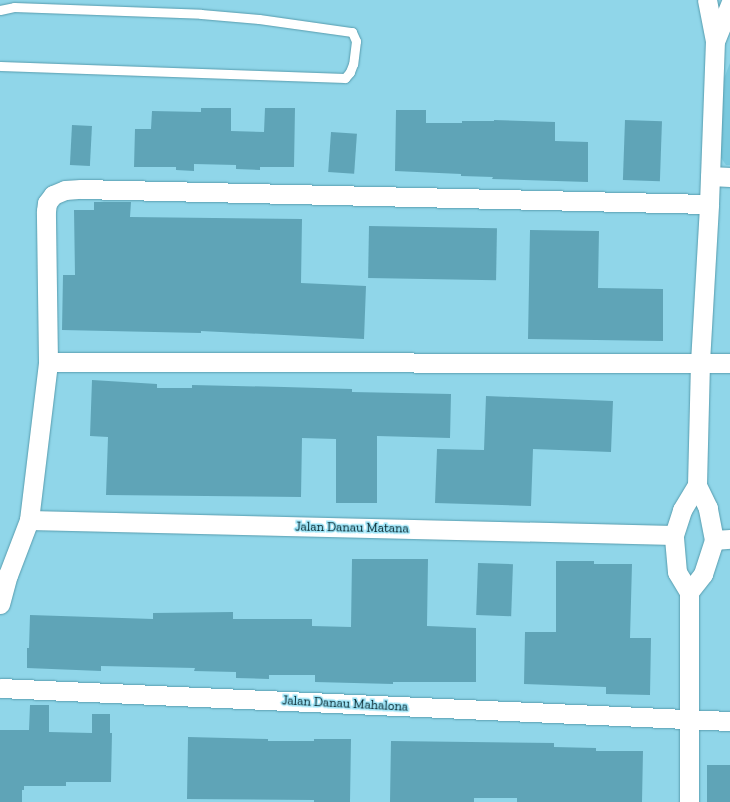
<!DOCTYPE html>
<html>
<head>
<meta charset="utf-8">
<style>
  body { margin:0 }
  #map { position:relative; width:730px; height:802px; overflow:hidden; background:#90d6e9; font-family:"Zilla Slab",serif }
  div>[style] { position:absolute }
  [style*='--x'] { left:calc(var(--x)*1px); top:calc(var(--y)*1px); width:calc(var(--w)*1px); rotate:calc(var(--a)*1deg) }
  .built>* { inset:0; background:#7ac9de }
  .building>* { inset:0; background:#5fa4b7; transform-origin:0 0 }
  .roads { filter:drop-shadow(0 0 1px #579cae) drop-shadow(0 0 1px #579cae) }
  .service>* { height:9px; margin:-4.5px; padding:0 4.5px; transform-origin:4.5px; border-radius:4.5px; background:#fff }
  .minor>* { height:19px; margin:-9.5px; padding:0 9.5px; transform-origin:9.5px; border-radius:9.5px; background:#fff }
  span { translate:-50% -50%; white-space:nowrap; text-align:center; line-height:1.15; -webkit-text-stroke:3px #9de4f7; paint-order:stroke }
  .street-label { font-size:13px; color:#021f26 }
</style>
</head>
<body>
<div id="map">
  <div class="built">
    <i style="clip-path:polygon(730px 63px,730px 165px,726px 165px,717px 152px,709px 117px)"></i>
  </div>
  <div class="building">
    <i style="clip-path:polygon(201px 108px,231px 108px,231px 131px,264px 132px,265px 108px,295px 108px,294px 167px,260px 167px,260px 170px,236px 169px,236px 165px,194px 164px,194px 171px,176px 170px,176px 167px,134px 167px,135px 129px,151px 129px,152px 111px,201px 112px)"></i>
    <i style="clip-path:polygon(396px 110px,426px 110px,426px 123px,462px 123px,462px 121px,494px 121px,494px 120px,555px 122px,555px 141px,588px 142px,588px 182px,492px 179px,493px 177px,461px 176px,461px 174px,395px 171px)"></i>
    <i style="left:625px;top:120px;width:37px;height:60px;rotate:2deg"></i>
    <i style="left:72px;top:125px;width:20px;height:40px;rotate:3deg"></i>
    <i style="left:331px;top:132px;width:26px;height:40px;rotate:4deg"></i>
    <i style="clip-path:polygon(94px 202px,131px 202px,130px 217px,302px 219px,301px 283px,366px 286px,364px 339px,201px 331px,201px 333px,62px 330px,63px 275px,75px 275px,74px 210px,94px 210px)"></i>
    <i style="left:369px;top:226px;width:128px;height:52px;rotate:1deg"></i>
    <i style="clip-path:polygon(530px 230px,599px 231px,598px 288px,663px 289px,663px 341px,528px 339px)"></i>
    <i style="clip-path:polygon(92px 380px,157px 384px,157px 388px,192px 388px,192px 385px,284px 387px,352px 389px,352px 392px,451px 394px,450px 438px,377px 436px,377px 503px,336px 503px,336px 439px,302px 438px,301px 497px,106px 495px,108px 437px,90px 436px)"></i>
    <i style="clip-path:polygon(486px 396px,613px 401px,611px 452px,533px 449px,531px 506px,435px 503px,437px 449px,484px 450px)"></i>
    <i style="clip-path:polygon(352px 559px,428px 559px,427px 626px,476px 628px,476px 682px,393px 682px,393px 684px,315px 682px,315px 675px,269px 675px,269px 679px,236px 678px,236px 672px,194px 671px,195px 668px,101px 666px,101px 671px,27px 668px,27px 648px,29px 648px,30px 615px,153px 619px,153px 613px,233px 612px,233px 619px,312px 619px,312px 626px,351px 627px)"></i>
    <i style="clip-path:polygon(556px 561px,594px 561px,594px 564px,632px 564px,630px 638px,651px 638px,650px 695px,606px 694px,606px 687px,524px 684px,525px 632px,556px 632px)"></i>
    <i style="left:478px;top:563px;width:35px;height:52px;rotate:2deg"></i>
    <i style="clip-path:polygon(30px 705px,49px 705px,49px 732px,92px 733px,92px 714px,110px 714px,110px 733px,112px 733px,111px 782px,66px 782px,66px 786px,24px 786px,24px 790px,22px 790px,22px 802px,0 802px,0 730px,29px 730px)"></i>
    <i style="clip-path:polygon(188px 737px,268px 739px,268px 741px,314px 741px,314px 739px,351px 739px,350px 802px,314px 802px,314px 800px,187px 799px)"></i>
    <i style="clip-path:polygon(391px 741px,554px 743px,554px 747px,596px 748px,596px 751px,643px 751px,642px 802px,517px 802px,517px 798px,474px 798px,474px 802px,390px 802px)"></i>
    <i style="left:707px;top:765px;width:23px;height:37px"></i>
  </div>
  <div class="roads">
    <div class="service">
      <i style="--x:0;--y:10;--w:14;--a:-12"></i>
      <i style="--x:14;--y:7;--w:187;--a:2.1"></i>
      <i style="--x:201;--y:14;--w:58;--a:4.9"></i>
      <i style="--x:259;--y:19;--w:94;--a:8"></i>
      <i style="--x:352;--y:32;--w:10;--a:66"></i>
      <i style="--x:356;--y:41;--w:23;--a:97"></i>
      <i style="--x:353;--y:64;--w:9;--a:111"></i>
      <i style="--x:350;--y:72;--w:8;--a:130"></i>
      <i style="--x:345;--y:78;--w:345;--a:-178"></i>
    </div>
    <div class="minor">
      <i style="--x:716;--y:39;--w:38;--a:-68"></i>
      <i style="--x:710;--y:176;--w:20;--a:3"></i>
      <i style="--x:48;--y:362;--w:682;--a:0.08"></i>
      <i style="--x:29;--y:520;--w:645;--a:1.33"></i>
      <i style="--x:714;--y:540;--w:16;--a:-4"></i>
      <i style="--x:689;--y:592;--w:23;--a:-52"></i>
      <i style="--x:703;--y:574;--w:36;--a:-72"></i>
      <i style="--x:714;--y:540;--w:33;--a:-101"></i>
      <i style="--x:708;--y:508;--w:25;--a:-116"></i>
      <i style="--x:697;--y:485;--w:123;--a:-88.6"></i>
      <i style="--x:700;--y:362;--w:158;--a:-86.7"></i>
      <i style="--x:709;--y:204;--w:163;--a:-87.9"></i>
      <i style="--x:715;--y:41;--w:42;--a:-101"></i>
      <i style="--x:0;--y:604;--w:30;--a:-75"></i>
      <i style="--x:8;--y:575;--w:59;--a:-69.1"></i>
      <i style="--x:29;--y:520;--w:159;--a:-83.1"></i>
      <i style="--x:48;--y:362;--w:151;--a:-90.8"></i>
      <i style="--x:46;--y:211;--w:8;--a:-83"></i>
      <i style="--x:47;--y:203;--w:10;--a:-53"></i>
      <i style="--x:53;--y:195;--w:13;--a:-23"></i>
      <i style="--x:65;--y:190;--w:16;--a:-4"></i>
      <i style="--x:81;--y:189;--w:628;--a:1.37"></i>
      <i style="--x:0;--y:688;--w:731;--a:2.59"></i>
      <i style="--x:689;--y:802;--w:210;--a:-90"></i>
      <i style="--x:689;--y:592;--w:23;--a:-121"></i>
      <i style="--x:677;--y:572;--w:37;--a:-95"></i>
      <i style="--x:674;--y:535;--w:26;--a:-72"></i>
      <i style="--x:682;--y:510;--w:29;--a:-59"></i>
    </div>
  </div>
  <div class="street-label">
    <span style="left:352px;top:528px;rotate:1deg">Jalan Danau Matana</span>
    <span style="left:345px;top:704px;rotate:3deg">Jalan Danau Mahalona</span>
  </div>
</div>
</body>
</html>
